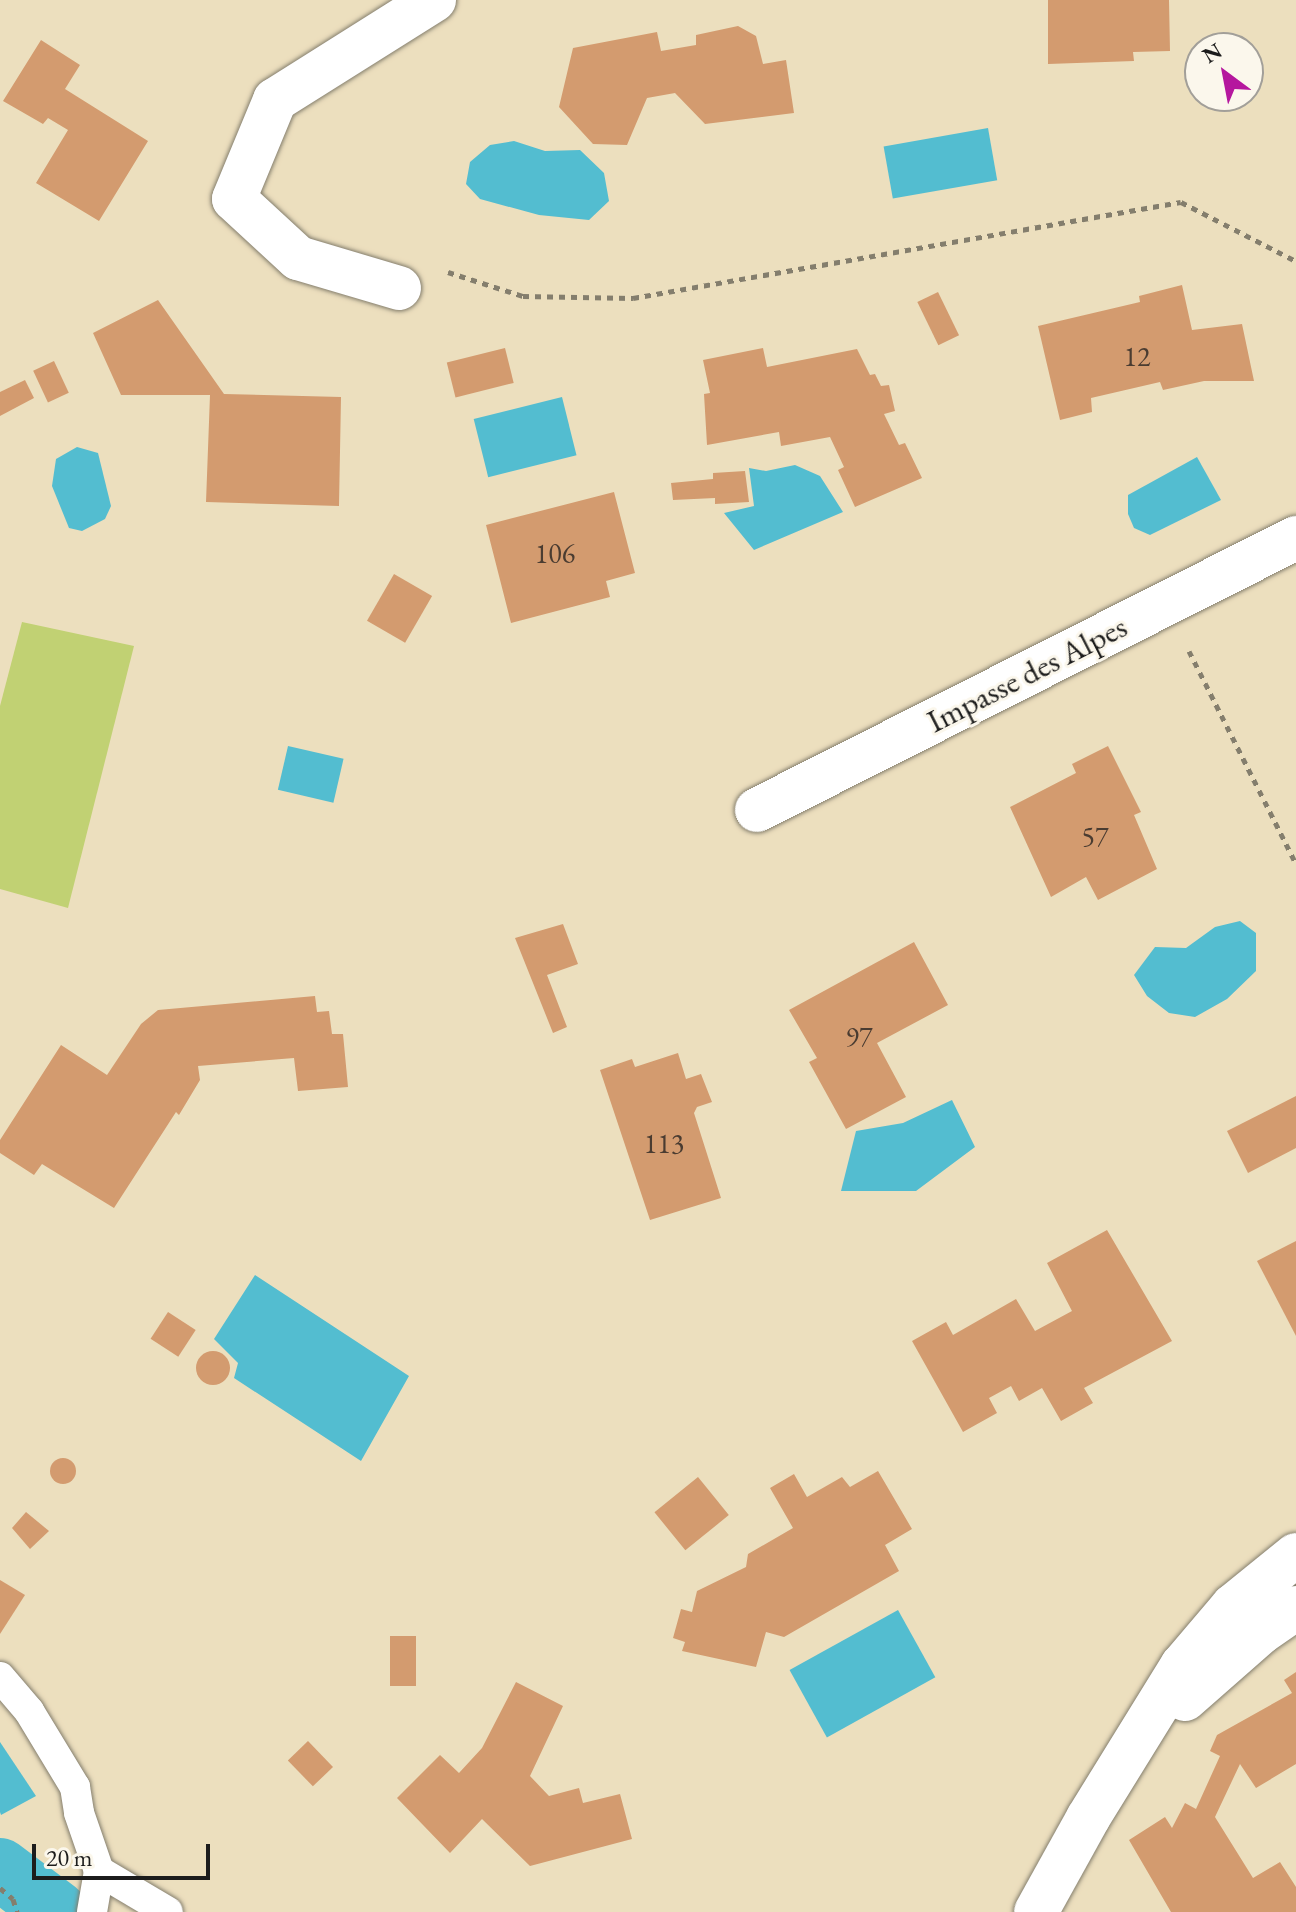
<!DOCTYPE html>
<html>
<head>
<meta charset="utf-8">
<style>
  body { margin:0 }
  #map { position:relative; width:1296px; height:1912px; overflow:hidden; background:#ecdfbe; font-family:"EB Garamond",serif }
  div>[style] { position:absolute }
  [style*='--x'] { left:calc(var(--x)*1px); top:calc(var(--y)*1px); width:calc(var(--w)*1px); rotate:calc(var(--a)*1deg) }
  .green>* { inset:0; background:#c1d173 }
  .water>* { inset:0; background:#53bdd0; transform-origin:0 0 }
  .canal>* { height:62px; margin:-31px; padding:0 31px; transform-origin:31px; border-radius:31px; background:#53bdd0 }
  .building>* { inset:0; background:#d39b6f; transform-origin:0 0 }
  .round { border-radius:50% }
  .path>* { height:5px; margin-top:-2.5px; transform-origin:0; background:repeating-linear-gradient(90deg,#847e6d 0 6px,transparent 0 12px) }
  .roads { filter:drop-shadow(0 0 2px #847e6d) drop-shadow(0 0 2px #847e6d) }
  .service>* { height:30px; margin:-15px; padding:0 15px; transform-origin:15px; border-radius:15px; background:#fff }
  .minor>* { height:44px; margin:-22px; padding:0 22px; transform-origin:22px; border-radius:22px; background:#fff }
  .secondary>* { height:44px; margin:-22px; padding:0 22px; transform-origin:22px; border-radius:22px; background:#fff }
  span { translate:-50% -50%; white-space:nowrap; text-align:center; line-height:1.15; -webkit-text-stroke:6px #fbf7ec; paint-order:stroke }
  .number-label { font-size:28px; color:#4a3c31 }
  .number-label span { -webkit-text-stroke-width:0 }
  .street-label { font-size:32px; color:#1c1c1c }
  .north { position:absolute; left:1184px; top:32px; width:80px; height:80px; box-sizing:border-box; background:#fbf7ec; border:2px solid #a29f99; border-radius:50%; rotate:328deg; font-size:22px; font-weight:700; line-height:32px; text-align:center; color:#1c1c1c }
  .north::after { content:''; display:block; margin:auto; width:28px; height:36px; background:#b5179e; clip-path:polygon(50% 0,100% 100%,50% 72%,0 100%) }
  .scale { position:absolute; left:32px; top:1844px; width:178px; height:36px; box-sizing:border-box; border:4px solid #1c1c1c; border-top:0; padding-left:10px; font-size:24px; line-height:28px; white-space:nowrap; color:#1c1c1c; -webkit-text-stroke:6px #fbf7ec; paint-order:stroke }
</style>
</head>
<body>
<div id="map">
  <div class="green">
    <i style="clip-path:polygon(22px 622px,134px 646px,68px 908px,0 889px,0 706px)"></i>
  </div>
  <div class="water">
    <i style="left:988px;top:128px;width:53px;height:106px;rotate:80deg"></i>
    <i style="clip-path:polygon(514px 141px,545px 151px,580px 150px,604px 173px,609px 201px,589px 220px,539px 215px,480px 199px,466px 184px,470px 162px,490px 145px)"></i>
    <i style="left:562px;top:397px;width:60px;height:91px;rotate:76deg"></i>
    <i style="clip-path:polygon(77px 447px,98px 453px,111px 506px,105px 519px,82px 531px,69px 528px,52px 486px,56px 459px)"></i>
    <i style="clip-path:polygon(1197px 457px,1221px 500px,1150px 535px,1134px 528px,1128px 514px,1128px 495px)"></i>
    <i style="clip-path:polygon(795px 465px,820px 476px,843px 512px,754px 550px,724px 513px,754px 506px,749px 468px,766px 471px)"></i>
    <i style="left:288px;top:746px;width:57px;height:45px;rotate:13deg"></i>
    <i style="clip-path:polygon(1240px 921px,1256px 933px,1256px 971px,1227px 999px,1195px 1017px,1169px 1013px,1147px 996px,1134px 975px,1155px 947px,1186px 948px,1215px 927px)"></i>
    <i style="clip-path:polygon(952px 1100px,975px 1147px,916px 1191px,841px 1191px,856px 1131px,903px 1123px)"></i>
    <i style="clip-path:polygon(255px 1275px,409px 1376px,361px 1461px,234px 1378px,238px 1363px,214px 1339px)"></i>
    <i style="left:898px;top:1610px;width:77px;height:124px;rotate:61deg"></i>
    <i style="clip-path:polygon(0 1742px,36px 1796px,1px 1815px,0 1812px)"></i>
  </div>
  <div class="canal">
    <i style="--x:0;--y:1869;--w:71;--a:37"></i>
  </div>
  <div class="building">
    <i style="clip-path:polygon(1048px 0,1169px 0,1170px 51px,1133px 52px,1134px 61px,1048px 64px)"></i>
    <i style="clip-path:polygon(738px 26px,756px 36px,763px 64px,786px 60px,794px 113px,705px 124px,675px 93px,647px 98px,627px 145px,593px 144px,559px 107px,573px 48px,657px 32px,661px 51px,696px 45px,696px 35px)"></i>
    <i style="clip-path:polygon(41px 40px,80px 65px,65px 89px,148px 141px,99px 221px,36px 183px,68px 130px,48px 118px,43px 124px,3px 101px)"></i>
    <i style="clip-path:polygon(1182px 285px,1192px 330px,1242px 324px,1254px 381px,1204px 381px,1163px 390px,1160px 382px,1091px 398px,1092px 412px,1060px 420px,1038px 326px,1140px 302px,1139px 296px)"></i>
    <i style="left:938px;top:292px;width:48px;height:23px;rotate:64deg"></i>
    <i style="clip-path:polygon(158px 300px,224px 394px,341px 397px,339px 506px,206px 502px,210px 395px,121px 395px,93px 333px)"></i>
    <i style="left:505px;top:348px;width:36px;height:60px;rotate:76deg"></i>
    <i style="clip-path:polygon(763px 348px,767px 367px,857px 349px,870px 375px,875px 374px,881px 386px,889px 385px,895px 411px,884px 414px,899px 445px,905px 443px,922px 478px,855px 507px,838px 470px,844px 467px,830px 437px,781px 446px,779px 432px,707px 445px,704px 394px,710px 393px,703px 360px)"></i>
    <i style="left:54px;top:361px;width:35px;height:23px;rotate:65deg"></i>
    <i style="clip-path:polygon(25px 380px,34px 398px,0 416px,0 392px)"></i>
    <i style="clip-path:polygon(745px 471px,749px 502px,715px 504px,715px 498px,673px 500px,671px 483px,713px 479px,713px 473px)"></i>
    <i style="clip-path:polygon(614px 492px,635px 573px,606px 581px,610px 597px,511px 623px,486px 525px)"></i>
    <i style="left:394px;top:574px;width:44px;height:54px;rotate:30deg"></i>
    <i style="clip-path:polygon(1108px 746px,1141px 812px,1134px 815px,1157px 869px,1098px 900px,1086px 877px,1051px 897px,1010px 807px,1076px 773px,1072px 764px)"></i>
    <i style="clip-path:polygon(563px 924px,578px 964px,547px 975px,567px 1027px,553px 1033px,515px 938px)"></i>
    <i style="clip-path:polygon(914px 942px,948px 1005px,877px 1043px,906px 1097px,846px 1129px,809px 1062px,817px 1058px,789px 1010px)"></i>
    <i style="clip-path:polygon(315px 996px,317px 1012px,329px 1011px,332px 1034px,343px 1034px,348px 1087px,298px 1091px,294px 1058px,198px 1066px,200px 1080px,179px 1115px,176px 1112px,114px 1208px,42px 1164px,34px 1175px,0 1153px,0 1140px,61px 1045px,107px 1075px,141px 1024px,158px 1010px)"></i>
    <i style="clip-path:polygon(678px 1053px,686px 1079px,701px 1074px,712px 1102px,697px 1107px,694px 1113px,721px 1198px,650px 1220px,600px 1070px,632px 1059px,635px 1067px)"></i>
    <i style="clip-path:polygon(1296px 1096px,1296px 1148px,1248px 1173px,1227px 1131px)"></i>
    <i style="clip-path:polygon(1107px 1230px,1172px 1341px,1084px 1388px,1093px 1403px,1061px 1421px,1042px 1388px,1019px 1401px,1011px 1386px,989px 1398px,997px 1413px,963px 1432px,912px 1341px,946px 1322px,953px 1335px,1016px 1299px,1035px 1331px,1072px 1311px,1047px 1263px)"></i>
    <i style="clip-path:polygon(1296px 1241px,1296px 1336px,1257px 1261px)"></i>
    <i style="left:168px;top:1312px;width:33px;height:32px;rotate:33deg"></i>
    <i class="round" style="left:196px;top:1351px;width:34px;height:34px"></i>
    <i class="round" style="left:50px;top:1458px;width:26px;height:26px"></i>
    <i style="clip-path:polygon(878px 1471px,912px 1529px,885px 1545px,899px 1571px,784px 1637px,766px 1632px,756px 1667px,682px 1651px,685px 1642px,673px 1638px,681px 1609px,692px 1612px,697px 1591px,746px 1567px,748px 1554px,793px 1528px,770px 1488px,794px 1474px,807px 1497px,842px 1477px,850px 1487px)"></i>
    <i style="left:698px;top:1477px;width:49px;height:56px;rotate:51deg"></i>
    <i style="clip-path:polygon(26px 1512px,49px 1531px,30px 1549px,12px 1528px)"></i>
    <i style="clip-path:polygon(0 1580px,25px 1595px,0 1634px)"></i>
    <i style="left:390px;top:1636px;width:26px;height:50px"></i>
    <i style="clip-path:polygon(1296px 1672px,1296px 1764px,1256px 1788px,1240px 1764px,1215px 1817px,1253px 1878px,1280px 1862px,1296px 1887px,1296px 1912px,1171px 1912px,1129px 1840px,1165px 1817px,1172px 1828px,1185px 1803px,1196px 1809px,1220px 1756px,1210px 1751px,1217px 1735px,1292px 1693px,1284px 1680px)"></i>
    <i style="clip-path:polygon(516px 1682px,563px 1706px,530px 1776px,549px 1796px,579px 1788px,583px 1803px,620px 1794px,632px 1839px,530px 1866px,482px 1819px,450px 1853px,397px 1798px,440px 1755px,459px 1773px,482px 1748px)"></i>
    <i style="left:308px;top:1741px;width:36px;height:28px;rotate:46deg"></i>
  </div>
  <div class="path">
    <i style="--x:448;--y:272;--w:79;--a:17.7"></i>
    <i style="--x:523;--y:296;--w:110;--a:1"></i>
    <i style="--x:633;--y:298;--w:556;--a:-9.94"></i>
    <i style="--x:1181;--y:202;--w:129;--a:27.2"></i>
    <i style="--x:1189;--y:651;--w:238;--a:63.3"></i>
    <i style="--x:0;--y:1888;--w:17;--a:40"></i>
    <i style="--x:13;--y:1899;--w:14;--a:73"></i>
  </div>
  <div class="roads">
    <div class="service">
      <i style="--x:0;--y:1677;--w:45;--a:49.5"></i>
      <i style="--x:29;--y:1711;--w:89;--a:58.8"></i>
      <i style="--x:75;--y:1787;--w:26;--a:81"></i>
      <i style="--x:79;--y:1813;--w:61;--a:71"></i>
      <i style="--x:99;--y:1871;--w:42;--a:99.7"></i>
      <i style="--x:99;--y:1871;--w:80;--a:30.7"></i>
    </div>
    <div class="minor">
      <i style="--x:399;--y:288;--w:105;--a:-163.5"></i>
      <i style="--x:298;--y:258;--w:87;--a:-137.3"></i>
      <i style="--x:234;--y:199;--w:107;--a:-67.5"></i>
      <i style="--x:275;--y:100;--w:188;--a:-32.2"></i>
      <i style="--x:757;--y:810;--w:604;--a:-26.78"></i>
    </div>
    <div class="secondary">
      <i style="--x:1185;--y:1699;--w:100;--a:-41.3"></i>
      <i style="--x:1260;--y:1633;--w:44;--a:-34.8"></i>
      <i style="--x:1036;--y:1912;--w:107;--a:-61"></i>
      <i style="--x:1088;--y:1818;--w:179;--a:-58.3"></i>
      <i style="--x:1182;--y:1666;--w:79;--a:-49.6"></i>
      <i style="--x:1233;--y:1606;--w:81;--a:-39"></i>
    </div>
  </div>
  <div class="number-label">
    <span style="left:1137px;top:356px">12</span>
    <span style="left:555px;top:553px">106</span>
    <span style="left:1095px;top:836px">57</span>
    <span style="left:859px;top:1036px">97</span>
    <span style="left:664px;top:1143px">113</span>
  </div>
  <div class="street-label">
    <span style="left:1027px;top:674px;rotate:-27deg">Impasse des Alpes</span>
  </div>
  <div class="north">N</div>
  <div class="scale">20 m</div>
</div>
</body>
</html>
